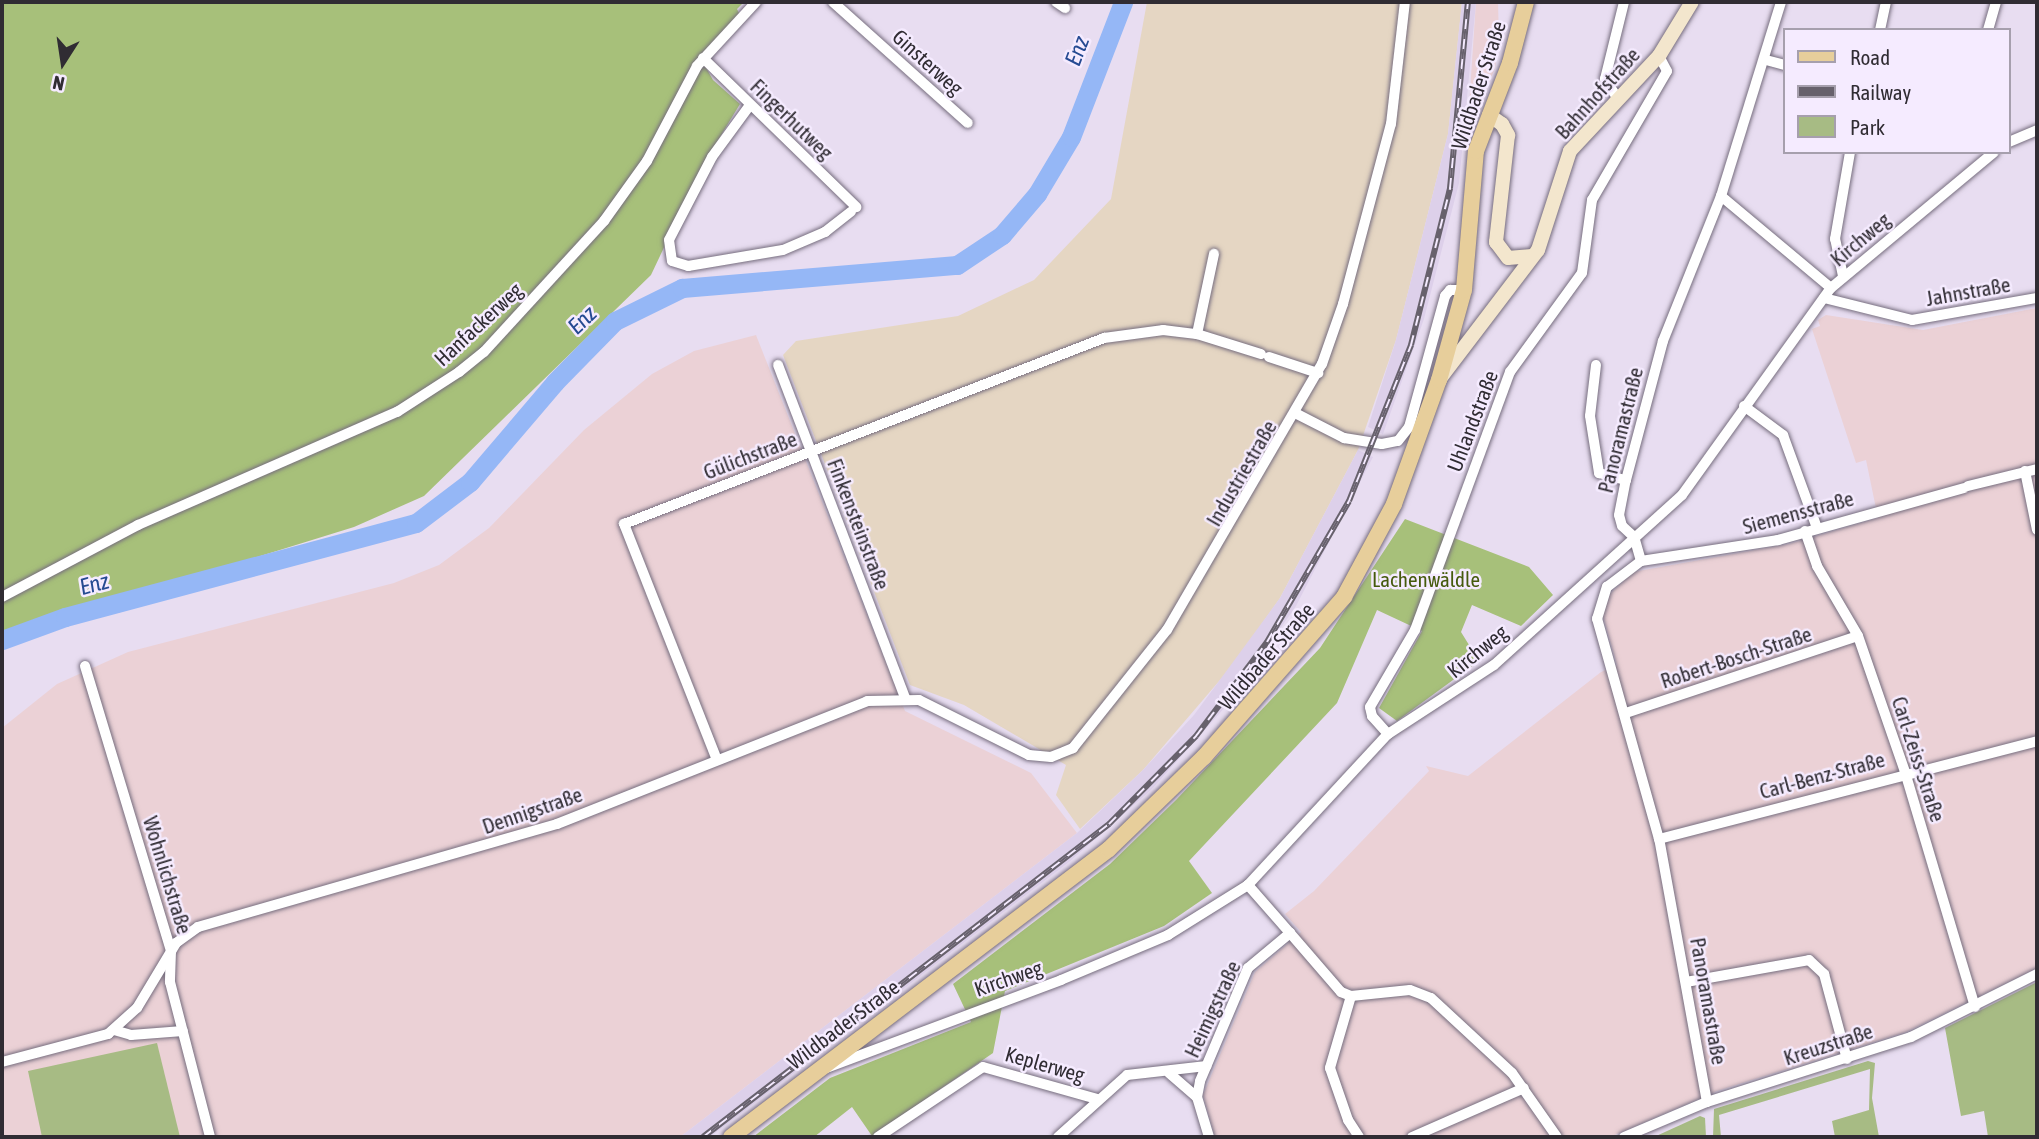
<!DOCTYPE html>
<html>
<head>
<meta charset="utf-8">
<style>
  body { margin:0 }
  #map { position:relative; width:2039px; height:1139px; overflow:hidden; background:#e8ddf1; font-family:"Asap Condensed",sans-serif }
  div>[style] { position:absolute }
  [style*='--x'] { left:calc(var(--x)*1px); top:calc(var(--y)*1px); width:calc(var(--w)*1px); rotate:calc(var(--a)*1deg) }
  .commercial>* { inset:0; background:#ebd1d6 }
  .industrial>* { inset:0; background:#e5d6c3 }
  .built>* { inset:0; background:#ddd0ea }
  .green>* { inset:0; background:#a7bb84 }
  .forest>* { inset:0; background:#a7c07a }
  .river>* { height:19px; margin:-9.5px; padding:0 9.5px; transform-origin:9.5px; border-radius:9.5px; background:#95b7f6 }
  .roads { filter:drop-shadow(0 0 2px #766d7e) drop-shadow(0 0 2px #766d7e) }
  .street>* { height:10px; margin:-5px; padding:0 5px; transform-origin:5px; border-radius:5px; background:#fff }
  .secondary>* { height:14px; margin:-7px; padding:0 7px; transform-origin:7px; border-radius:7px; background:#f3e6cd }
  .primary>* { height:16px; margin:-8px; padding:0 8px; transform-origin:8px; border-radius:8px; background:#e7ce9b }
  .rail>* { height:6px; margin-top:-3px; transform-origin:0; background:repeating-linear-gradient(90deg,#f5ebff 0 10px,#67616c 0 20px); box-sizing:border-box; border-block:2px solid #67616c }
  span { translate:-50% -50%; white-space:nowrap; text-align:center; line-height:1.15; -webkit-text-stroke:5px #f5ebff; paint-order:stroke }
  .street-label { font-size:21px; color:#302c33 }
  .park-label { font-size:21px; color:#455a0d }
  .water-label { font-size:23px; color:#254a92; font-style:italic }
  .frame { position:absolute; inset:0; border:4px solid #302c33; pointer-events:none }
  .legend { position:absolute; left:1783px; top:28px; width:228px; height:126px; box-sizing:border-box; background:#f5ebff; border:2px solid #a69fad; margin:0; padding:9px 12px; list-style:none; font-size:21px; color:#302c33 }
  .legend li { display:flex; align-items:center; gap:14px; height:35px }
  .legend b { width:35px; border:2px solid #a69fad }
  .north { position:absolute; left:28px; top:28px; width:70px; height:70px; -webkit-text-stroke:5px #f5ebff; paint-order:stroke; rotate:192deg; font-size:19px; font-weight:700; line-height:28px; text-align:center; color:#302c33 }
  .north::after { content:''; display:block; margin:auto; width:24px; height:32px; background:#302c33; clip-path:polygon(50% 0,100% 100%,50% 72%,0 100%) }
</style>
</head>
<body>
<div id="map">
  <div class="commercial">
    <i style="clip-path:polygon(1476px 2px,1498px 2px,1499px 41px,1495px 68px,1474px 122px,1468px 122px)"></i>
    <i style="clip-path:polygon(2037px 308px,2037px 968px,1906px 1032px,1717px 1091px,1610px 1137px,1215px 1137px,1203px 1095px,1255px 972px,1301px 932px,1285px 914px,1314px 891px,1429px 771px,1426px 766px,1468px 776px,1601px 672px,1617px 665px,1603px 616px,1610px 594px,1633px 572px,1789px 544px,1878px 518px,1866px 460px,1856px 463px,1812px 329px,1820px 326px,1818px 320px,1826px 315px,1923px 330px)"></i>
    <i style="clip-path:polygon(756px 335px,905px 711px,1031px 773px,1077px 833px,680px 1137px,2px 1137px,2px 728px,57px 684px,128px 652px,394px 583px,439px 565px,489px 528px,584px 430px,652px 374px,694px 351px)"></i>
  </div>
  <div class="industrial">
    <i style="clip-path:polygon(1147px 2px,1462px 2px,1448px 134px,1396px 340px,1358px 450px,1280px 598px,1232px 666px,1143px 770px,1080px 829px,1056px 795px,1066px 765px,964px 705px,910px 685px,783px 355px,796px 341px,958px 316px,1034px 280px,1111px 199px)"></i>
  </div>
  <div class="built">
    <i style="clip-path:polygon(1462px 2px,1476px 2px,1459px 183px,1424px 319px,1383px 434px,1368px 427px,1396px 340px,1448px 134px)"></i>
    <i style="clip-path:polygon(1358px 450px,1373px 457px,1296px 606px,1227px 705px,1152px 789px,1069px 862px,710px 1137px,680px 1137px,1077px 833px,1143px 770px,1194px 715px,1280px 598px)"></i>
  </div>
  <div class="green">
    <i style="clip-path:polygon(2037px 982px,2037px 1137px,1988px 1137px,1984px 1111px,1961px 1116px,1945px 1028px)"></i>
    <i style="clip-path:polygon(157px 1043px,180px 1137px,42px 1137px,28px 1071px)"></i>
    <i style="clip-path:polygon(1868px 1061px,1875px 1063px,1872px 1098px,1879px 1137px,1835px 1137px,1832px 1121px,1869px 1110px,1870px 1069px,1719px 1115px,1721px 1137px,1713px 1137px,1714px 1109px)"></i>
    <i style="clip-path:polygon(1700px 1116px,1705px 1118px,1706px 1137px,1654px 1137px)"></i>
  </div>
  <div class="forest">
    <i style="clip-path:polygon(2px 2px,744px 2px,737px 9px,740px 15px,701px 59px,713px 80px,740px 104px,703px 165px,651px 275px,424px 496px,354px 527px,2px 636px)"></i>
    <i style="clip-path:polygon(1405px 519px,1529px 567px,1553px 595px,1521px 626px,1472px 605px,1461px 632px,1479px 661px,1397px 721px,1379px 708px,1422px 631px,1377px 610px,1337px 703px,1189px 861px,1212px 893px,1164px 926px,1005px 991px,993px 1053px,872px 1136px,852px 1107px,814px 1137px,753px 1137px,830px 1078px,971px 1022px,953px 984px,1110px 864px,1176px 800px,1320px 648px)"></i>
  </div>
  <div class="river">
    <i style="--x:2;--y:640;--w:67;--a:-20.1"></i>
    <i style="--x:65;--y:617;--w:363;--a:-15"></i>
    <i style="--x:416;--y:523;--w:68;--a:-37.2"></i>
    <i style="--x:470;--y:482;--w:131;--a:-49.6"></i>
    <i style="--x:555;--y:382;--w:86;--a:-45.5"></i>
    <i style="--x:615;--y:321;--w:75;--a:-26.2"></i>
    <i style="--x:682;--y:288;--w:276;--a:-4.8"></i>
    <i style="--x:957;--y:265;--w:54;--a:-33.7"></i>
    <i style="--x:1002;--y:235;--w:54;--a:-49.5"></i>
    <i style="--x:1037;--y:194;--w:66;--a:-59.2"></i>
    <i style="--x:1071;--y:137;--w:145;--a:-68.9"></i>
  </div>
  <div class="roads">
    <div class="street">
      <i style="--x:833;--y:2;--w:181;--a:41.9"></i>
      <i style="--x:1056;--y:2;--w:11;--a:34"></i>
      <i style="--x:1880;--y:30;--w:29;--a:-78"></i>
      <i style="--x:1988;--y:30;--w:29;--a:-74"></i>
      <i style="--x:703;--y:58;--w:214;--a:44.2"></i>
      <i style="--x:1766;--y:60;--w:20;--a:15"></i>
      <i style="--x:1618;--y:99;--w:24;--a:-123"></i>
      <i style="--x:1605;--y:79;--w:79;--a:-76.1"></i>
      <i style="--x:750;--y:105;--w:64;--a:126.2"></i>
      <i style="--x:712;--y:157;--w:93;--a:117.4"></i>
      <i style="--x:669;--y:240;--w:21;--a:82"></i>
      <i style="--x:672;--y:261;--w:17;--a:17"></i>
      <i style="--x:688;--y:266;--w:96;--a:-9.6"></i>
      <i style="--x:783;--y:250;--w:46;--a:-23.2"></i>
      <i style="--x:825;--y:232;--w:33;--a:-38"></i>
      <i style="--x:2009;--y:142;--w:30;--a:-23"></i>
      <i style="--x:1721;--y:196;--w:143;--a:39.9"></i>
      <i style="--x:1843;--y:276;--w:38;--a:-102"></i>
      <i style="--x:1835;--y:239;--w:88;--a:-80.2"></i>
      <i style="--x:1824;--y:298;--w:91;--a:14"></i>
      <i style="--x:1912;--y:320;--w:127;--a:-10"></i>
      <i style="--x:1197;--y:334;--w:82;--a:-78"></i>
      <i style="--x:1269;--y:357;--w:52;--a:18.1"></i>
      <i style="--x:778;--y:365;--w:356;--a:69.1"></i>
      <i style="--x:1596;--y:365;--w:51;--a:96.7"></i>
      <i style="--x:1590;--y:416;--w:58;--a:81"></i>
      <i style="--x:1599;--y:473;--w:28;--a:15"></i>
      <i style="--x:1744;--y:406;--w:49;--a:36.6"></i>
      <i style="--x:1783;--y:435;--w:99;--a:69.9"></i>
      <i style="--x:1297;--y:414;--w:53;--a:27.1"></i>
      <i style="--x:1344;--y:438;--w:38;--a:9"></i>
      <i style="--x:1382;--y:444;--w:16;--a:-11"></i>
      <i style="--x:1398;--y:441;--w:18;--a:-52"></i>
      <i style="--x:1409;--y:427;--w:136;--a:-74.6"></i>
      <i style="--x:1445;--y:296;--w:8;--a:-50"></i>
      <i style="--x:1450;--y:290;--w:14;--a:0"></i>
      <i style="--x:2025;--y:471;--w:60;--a:78.5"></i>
      <i style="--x:1968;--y:486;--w:71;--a:-13.8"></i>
      <i style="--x:1805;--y:531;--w:37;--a:71"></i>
      <i style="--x:1817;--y:566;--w:81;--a:59.6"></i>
      <i style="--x:1858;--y:636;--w:144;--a:70.9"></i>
      <i style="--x:1905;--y:772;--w:245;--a:73.4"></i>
      <i style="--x:1641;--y:561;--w:139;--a:-8.7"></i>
      <i style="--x:1778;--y:540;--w:193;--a:-15.6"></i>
      <i style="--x:2;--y:597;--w:154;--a:-27.9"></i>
      <i style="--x:138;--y:525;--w:283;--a:-23.6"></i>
      <i style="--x:397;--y:412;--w:74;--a:-32.8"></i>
      <i style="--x:459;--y:372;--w:32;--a:-39"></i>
      <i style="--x:484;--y:352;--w:178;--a:-47.5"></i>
      <i style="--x:604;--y:221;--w:74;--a:-54.4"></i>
      <i style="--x:647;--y:161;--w:107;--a:-62.2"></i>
      <i style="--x:697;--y:66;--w:87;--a:-47.3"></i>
      <i style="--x:85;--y:666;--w:298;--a:73.2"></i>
      <i style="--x:171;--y:951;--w:31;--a:92"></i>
      <i style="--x:170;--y:982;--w:160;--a:75.5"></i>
      <i style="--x:1626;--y:713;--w:244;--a:-18.4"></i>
      <i style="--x:1388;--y:734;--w:24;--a:-132"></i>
      <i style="--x:1372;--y:716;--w:9;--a:-103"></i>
      <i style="--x:1370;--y:707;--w:89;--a:-59.7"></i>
      <i style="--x:1415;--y:630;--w:275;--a:-69.8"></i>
      <i style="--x:1510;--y:372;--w:122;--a:-54"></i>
      <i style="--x:1582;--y:273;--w:74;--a:-82.2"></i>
      <i style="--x:1592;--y:200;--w:149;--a:-59.8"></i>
      <i style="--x:1667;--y:71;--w:17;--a:-118"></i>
      <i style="--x:717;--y:760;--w:254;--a:-111.5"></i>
      <i style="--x:624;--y:524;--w:515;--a:-21.18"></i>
      <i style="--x:1104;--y:338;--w:60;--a:-7.7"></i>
      <i style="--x:1163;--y:330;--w:34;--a:7"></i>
      <i style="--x:1197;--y:334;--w:67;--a:17.4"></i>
      <i style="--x:1659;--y:839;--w:390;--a:-14.5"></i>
      <i style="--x:1290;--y:933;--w:78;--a:49.2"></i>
      <i style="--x:1341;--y:992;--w:11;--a:22"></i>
      <i style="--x:1351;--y:996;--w:59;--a:-5.8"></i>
      <i style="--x:1410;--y:990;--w:22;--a:21"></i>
      <i style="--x:1431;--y:998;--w:110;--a:42.8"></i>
      <i style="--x:1512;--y:1073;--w:78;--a:54.9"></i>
      <i style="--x:1686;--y:982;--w:125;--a:-10.1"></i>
      <i style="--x:1809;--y:960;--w:21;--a:43"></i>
      <i style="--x:1824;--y:974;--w:88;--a:74.9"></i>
      <i style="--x:1351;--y:996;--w:75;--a:106.3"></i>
      <i style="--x:1330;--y:1068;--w:55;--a:70.9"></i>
      <i style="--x:1348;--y:1120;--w:20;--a:57"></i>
      <i style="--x:114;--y:1030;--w:18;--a:16"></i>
      <i style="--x:131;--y:1035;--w:52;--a:-4.4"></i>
      <i style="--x:2;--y:1062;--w:110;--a:-14.8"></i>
      <i style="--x:108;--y:1034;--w:39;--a:-42"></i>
      <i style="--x:137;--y:1008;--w:76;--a:-59"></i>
      <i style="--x:176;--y:943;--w:27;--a:-36"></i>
      <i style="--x:198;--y:927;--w:373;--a:-16"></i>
      <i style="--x:557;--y:824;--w:334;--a:-21.6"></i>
      <i style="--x:867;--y:701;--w:52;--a:-1.1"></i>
      <i style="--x:919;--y:700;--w:123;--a:26.6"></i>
      <i style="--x:1029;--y:755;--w:22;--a:5"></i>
      <i style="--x:1051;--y:757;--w:24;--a:-22"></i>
      <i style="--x:1073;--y:748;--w:151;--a:-51.5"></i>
      <i style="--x:1167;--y:630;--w:308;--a:-59.8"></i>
      <i style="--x:1322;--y:364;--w:64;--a:-70.7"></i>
      <i style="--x:1343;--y:304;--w:186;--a:-75.1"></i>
      <i style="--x:1391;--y:124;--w:123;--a:-83.5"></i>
      <i style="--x:826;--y:1068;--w:251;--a:-20.5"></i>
      <i style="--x:1061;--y:980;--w:116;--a:-22.8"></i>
      <i style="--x:1168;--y:935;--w:94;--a:-32"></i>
      <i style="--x:1248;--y:885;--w:206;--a:-47.2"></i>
      <i style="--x:1388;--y:734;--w:126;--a:-33.1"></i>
      <i style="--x:1494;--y:665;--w:253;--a:-42.1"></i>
      <i style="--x:1682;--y:495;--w:255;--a:-54.3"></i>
      <i style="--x:1831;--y:288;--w:212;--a:-39.8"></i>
      <i style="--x:1169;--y:1073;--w:37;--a:41"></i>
      <i style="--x:1707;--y:1102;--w:267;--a:-100.3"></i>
      <i style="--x:1659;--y:839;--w:229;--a:-105.7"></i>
      <i style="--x:1597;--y:619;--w:34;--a:-73"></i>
      <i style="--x:1607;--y:587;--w:43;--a:-37.4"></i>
      <i style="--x:1641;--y:561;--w:25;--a:-106"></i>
      <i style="--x:1634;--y:537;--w:16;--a:-137"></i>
      <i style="--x:1622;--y:526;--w:11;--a:-105"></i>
      <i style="--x:1619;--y:515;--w:36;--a:-79"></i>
      <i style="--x:1626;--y:480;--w:144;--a:-75.1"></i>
      <i style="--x:1663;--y:341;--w:156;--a:-68.2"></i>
      <i style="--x:1721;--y:196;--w:203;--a:-72.8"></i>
      <i style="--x:878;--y:1137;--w:126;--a:-33.7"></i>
      <i style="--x:983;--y:1067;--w:118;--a:15.7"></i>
      <i style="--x:1058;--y:1137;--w:93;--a:-41.9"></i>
      <i style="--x:1127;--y:1075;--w:80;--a:-6.5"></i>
      <i style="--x:1209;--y:1137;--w:42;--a:-106.7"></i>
      <i style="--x:1197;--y:1097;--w:16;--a:-79"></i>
      <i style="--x:1200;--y:1081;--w:123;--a:-67"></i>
      <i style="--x:1248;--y:968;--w:55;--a:-39.8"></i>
      <i style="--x:1290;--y:933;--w:64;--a:-131.2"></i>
      <i style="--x:1412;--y:1137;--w:122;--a:-23.6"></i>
      <i style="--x:1624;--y:1137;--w:90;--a:-22.9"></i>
      <i style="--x:1707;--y:1102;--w:214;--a:-17.7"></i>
      <i style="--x:1911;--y:1037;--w:141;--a:-26.6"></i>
    </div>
    <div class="secondary">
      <i style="--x:1489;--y:115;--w:16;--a:35"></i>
      <i style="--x:1502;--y:124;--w:13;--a:61"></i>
      <i style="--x:1508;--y:135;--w:108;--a:96.4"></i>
      <i style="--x:1496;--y:242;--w:20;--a:53"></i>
      <i style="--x:1508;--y:258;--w:24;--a:-5"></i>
      <i style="--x:1439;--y:380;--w:163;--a:-52.7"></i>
      <i style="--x:1538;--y:250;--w:104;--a:-72.1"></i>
      <i style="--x:1570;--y:151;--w:130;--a:-46.9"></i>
      <i style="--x:1659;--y:56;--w:63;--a:-58.6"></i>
    </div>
    <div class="primary">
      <i style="--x:731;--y:1137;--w:475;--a:-37.3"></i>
      <i style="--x:1109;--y:849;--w:132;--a:-44.1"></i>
      <i style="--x:1204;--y:757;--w:213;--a:-48.8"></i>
      <i style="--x:1344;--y:597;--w:106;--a:-61.7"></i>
      <i style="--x:1394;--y:504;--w:132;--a:-70.1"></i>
      <i style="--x:1439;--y:380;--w:93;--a:-74.5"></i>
      <i style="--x:1464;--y:290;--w:140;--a:-85.1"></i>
      <i style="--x:1476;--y:151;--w:94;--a:-68.9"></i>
      <i style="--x:1510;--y:63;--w:63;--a:-75.3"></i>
    </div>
  </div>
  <div class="rail">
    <i style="--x:703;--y:1137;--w:513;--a:-37.63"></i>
    <i style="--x:1109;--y:824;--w:124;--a:-45.3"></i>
    <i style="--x:1196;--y:736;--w:118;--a:-52.9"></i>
    <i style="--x:1267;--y:642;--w:163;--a:-59.8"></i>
    <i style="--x:1349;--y:501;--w:168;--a:-68.3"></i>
    <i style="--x:1411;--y:345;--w:162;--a:-76"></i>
    <i style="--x:1450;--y:188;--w:187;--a:-84.5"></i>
  </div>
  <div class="street-label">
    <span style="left:928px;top:62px;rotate:42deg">Ginsterweg</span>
    <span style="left:1478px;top:85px;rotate:-72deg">Wildbader Straße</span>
    <span style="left:1597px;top:93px;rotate:-48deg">Bahnhofstraße</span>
    <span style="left:792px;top:119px;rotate:44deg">Fingerhutweg</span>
    <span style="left:1860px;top:239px;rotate:-40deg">Kirchweg</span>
    <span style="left:1968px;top:291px;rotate:-10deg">Jahnstraße</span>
    <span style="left:478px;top:324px;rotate:-43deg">Hanfackerweg</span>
    <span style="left:1472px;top:421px;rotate:-69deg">Uhlandstraße</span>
    <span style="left:1620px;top:430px;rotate:-76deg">Panoramastraße</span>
    <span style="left:750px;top:455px;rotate:-21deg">Gülichstraße</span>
    <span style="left:1241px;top:473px;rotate:-60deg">Industriestraße</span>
    <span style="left:1798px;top:512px;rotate:-15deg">Siemensstraße</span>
    <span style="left:859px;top:524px;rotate:69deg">Finkensteinstraße</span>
    <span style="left:1477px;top:651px;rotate:-39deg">Kirchweg</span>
    <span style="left:1266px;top:656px;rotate:-49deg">Wildbader Straße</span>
    <span style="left:1736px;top:657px;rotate:-18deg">Robert-Bosch-Straße</span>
    <span style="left:1919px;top:759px;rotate:72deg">Carl-Zeiss-Straße</span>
    <span style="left:1822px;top:775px;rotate:-15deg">Carl-Benz-Straße</span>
    <span style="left:532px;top:810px;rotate:-19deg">Dennigstraße</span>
    <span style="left:168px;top:875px;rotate:73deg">Wohnlichstraße</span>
    <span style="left:1008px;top:978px;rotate:-19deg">Kirchweg</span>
    <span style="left:1709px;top:1001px;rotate:80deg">Panoramastraße</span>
    <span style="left:1212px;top:1009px;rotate:-65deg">Heimigstraße</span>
    <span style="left:843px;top:1024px;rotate:-37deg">Wildbader Straße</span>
    <span style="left:1828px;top:1044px;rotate:-18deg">Kreuzstraße</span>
    <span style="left:1045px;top:1064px;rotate:16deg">Keplerweg</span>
  </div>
  <div class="park-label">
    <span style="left:1426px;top:579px">Lachenwäldle</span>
  </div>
  <div class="water-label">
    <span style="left:1077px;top:51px;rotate:-69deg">Enz</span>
    <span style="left:582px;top:320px;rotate:-44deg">Enz</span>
    <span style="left:94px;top:584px;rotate:-15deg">Enz</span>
  </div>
  <div class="frame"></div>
  <ul class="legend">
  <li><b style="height:9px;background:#e7ce9b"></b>Road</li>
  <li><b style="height:9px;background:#67616c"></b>Railway</li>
  <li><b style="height:19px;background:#a7bb84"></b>Park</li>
  </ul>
  <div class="north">N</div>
</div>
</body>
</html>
